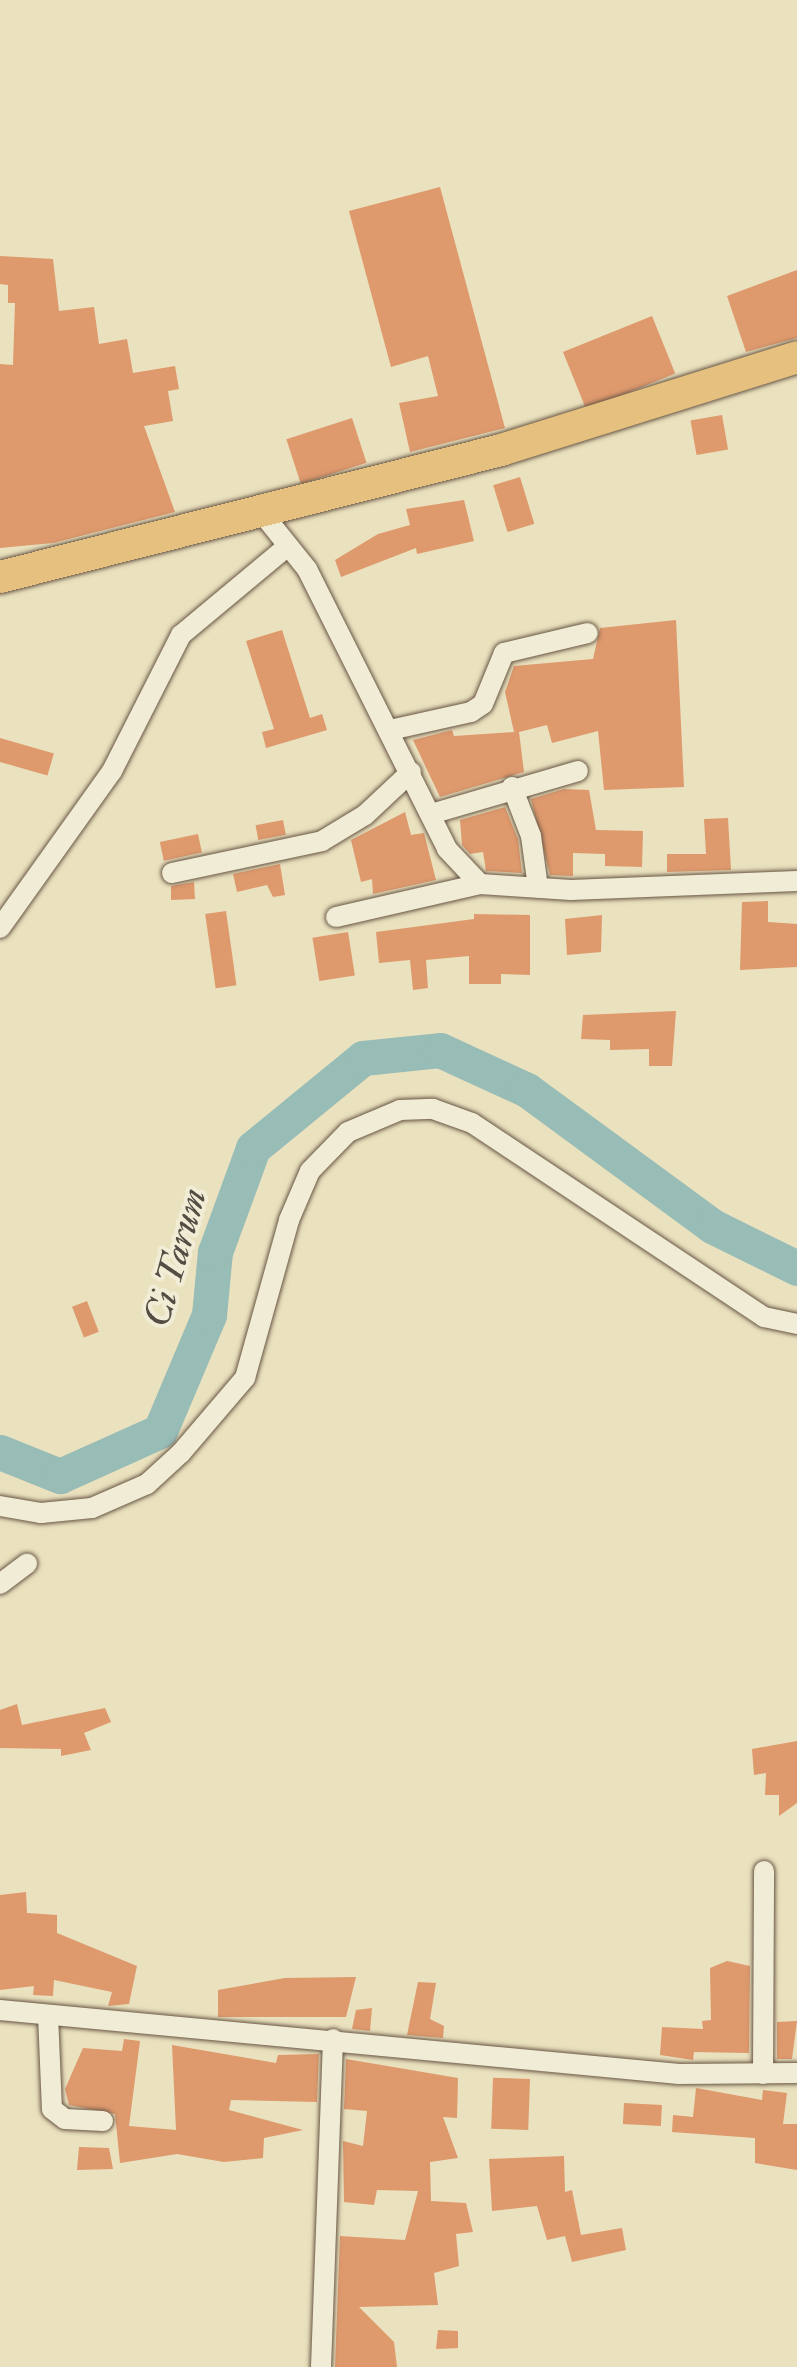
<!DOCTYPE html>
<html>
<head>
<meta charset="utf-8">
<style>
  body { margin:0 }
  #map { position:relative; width:797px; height:2367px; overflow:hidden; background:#eae1be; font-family:"IM FELL Double Pica",serif }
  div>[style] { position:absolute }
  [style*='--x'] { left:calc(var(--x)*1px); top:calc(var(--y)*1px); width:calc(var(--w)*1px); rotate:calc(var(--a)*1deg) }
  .river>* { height:35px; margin:-17.5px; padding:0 17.5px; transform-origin:17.5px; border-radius:17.5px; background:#98bcb6 }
  .building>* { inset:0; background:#de996d; transform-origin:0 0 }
  .roads { filter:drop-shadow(0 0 2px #685645) drop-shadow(0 0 2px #685645) }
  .street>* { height:20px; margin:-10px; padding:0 10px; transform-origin:10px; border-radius:10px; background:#f1ecd5 }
  .primary>* { height:32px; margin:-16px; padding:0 16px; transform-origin:16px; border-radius:16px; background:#e5c07f }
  span { translate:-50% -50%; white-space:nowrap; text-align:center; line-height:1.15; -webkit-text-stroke:8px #f1ecd5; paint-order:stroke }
  .water-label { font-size:38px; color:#534d43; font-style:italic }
</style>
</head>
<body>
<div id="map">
  <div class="river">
    <i style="--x:0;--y:1452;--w:65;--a:21.8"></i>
    <i style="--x:60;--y:1476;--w:110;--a:-24.2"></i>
    <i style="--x:160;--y:1431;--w:126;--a:-67.1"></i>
    <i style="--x:209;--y:1315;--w:63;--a:-84.6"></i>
    <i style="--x:215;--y:1252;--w:111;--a:-69.9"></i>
    <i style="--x:253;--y:1148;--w:142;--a:-39.3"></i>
    <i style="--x:363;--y:1058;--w:77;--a:-5.9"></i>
    <i style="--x:440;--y:1050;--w:96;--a:24.7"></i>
    <i style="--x:527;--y:1090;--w:230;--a:36.3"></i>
    <i style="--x:712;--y:1226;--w:95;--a:26.3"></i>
  </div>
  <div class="building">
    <i style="clip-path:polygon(440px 187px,505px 428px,410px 452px,399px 403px,438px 396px,428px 356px,391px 367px,349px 211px)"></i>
    <i style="clip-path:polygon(0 256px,53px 259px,59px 311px,94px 307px,99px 344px,127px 339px,133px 373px,175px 366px,179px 389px,168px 391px,173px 421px,144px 426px,175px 512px,53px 543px,0 548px,0 364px,13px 365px,15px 303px,8px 303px,8px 285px,0 284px)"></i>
    <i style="clip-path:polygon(797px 270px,797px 338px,746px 352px,727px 296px)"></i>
    <i style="left:652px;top:316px;width:62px;height:96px;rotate:68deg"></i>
    <i style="left:722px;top:415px;width:35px;height:32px;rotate:80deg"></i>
    <i style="left:352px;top:418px;width:47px;height:69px;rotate:72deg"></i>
    <i style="left:520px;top:477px;width:49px;height:28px;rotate:73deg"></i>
    <i style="clip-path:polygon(464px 500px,474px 541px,417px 554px,416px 548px,341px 577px,335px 560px,378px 534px,410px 525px,406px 509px)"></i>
    <i style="clip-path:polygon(676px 620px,684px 787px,604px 790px,598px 731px,552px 743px,547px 725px,519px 732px,524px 772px,440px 797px,413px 740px,452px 730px,454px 736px,514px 732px,505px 692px,514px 666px,593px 659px,600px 628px)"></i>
    <i style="clip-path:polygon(282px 630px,310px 718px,322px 714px,327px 730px,266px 748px,262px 732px,274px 729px,246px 641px)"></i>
    <i style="left:0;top:738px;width:56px;height:23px;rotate:16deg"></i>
    <i style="clip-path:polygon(564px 789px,589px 790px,596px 830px,643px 831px,642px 867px,605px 866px,605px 854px,573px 853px,573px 876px,550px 875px,531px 799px)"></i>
    <i style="clip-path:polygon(505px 807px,518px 839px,522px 873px,486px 871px,483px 852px,470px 854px,462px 845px,460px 820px)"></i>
    <i style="clip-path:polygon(405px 812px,411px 835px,424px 833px,436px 880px,373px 894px,372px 879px,361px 882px,351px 840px)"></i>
    <i style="clip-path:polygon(728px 818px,731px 870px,667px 872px,667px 854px,706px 854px,704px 819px)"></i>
    <i style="left:283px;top:820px;width:15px;height:28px;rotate:79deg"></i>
    <i style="left:198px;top:834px;width:19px;height:39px;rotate:78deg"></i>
    <i style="clip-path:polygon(280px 864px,285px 895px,273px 897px,267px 885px,237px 892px,233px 874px)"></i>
    <i style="clip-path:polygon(194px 882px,195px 899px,171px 900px,171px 886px)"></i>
    <i style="clip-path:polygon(768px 901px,768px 922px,797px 924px,797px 967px,740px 970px,742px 902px)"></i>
    <i style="left:226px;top:911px;width:75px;height:21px;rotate:82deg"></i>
    <i style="clip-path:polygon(474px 914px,530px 915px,530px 975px,501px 974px,501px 984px,469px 984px,469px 956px,426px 960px,428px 988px,413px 990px,410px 960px,379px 963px,376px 932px,474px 919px)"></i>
    <i style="clip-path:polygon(602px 915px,601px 952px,567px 955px,565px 919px)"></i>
    <i style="left:348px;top:932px;width:44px;height:36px;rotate:81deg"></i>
    <i style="clip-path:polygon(676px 1011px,672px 1066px,649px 1066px,649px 1049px,610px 1050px,610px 1040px,581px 1039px,583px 1015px)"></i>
    <i style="left:87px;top:1301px;width:33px;height:16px;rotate:69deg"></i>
    <i style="clip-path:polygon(17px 1704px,22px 1725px,105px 1708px,111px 1722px,84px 1733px,91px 1750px,61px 1756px,61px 1749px,0 1748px,0 1710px)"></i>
    <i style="clip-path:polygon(797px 1741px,797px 1803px,779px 1816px,779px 1795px,765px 1795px,766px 1773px,754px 1775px,752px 1749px)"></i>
    <i style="clip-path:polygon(26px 1892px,27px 1913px,57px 1915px,57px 1933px,137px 1966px,129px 2004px,108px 2006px,112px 1992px,54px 1980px,53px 1996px,33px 1995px,34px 1986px,0 1990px,0 1895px)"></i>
    <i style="clip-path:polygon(727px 1961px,750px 1966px,749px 2053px,694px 2052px,693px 2060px,660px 2055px,662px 2027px,703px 2029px,702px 2021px,711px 2020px,710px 1968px)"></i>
    <i style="clip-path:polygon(356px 1977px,346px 2017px,218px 2017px,218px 1990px,285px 1978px)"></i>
    <i style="clip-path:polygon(418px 1982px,436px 1983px,430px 2019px,444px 2026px,443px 2038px,407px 2035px)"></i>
    <i style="clip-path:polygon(372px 2008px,370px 2031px,352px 2029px,356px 2010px)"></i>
    <i style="clip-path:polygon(797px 2021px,792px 2059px,777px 2059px,777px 2022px)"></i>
    <i style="clip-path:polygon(124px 2039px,140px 2041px,129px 2126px,176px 2130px,172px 2045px,276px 2063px,278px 2055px,319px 2054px,317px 2102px,231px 2100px,229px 2110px,303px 2130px,264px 2138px,263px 2158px,224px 2162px,177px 2154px,120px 2163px,115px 2114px,69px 2105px,65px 2089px,83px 2048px,122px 2051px)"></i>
    <i style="clip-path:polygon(346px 2059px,458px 2078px,457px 2118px,443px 2117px,458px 2158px,430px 2162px,431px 2201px,466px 2203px,473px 2232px,456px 2234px,459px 2266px,434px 2273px,438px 2305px,359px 2307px,394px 2342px,397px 2367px,335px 2367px,340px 2236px,405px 2240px,418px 2191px,377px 2190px,374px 2205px,344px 2202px,343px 2141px,363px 2146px,367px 2111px,344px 2109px)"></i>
    <i style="left:530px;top:2079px;width:51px;height:37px;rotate:92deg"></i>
    <i style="clip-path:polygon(696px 2088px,762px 2100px,763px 2090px,787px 2093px,783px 2124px,797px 2124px,797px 2170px,755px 2163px,755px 2138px,672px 2132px,673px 2115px,693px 2117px)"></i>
    <i style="left:624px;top:2103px;width:38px;height:21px;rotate:3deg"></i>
    <i style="clip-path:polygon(79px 2147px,109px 2148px,113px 2169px,77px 2170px)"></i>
    <i style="clip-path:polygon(564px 2156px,565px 2192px,572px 2190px,581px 2235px,622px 2228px,626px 2250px,572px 2262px,565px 2236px,547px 2240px,537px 2206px,492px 2211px,489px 2159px)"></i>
    <i style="clip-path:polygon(438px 2330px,458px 2331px,458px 2348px,436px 2349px)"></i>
  </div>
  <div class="roads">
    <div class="street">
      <i style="--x:262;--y:513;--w:72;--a:51.2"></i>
      <i style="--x:307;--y:569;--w:313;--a:63.4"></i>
      <i style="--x:447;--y:849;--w:48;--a:46.7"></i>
      <i style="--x:480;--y:884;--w:91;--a:3.8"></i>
      <i style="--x:571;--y:890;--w:226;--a:-2.3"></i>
      <i style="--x:390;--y:730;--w:83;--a:-12.5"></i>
      <i style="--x:471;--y:712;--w:14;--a:-34"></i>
      <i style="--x:483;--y:704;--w:55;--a:-67.6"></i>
      <i style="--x:504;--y:653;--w:86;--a:-13.4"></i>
      <i style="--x:512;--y:787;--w:53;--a:68.8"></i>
      <i style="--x:531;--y:836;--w:52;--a:82.3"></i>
      <i style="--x:431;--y:814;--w:153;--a:-16.3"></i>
      <i style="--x:172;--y:873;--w:153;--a:-12"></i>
      <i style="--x:322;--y:841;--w:50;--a:-31.2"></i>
      <i style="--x:365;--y:815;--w:63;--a:-43.1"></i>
      <i style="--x:336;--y:917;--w:148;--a:-12.9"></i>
      <i style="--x:0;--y:928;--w:193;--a:-54.5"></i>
      <i style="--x:112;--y:771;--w:153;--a:-63.1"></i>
      <i style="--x:181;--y:635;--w:139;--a:-39.8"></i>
      <i style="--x:0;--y:1506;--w:42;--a:9.7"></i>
      <i style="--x:41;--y:1513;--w:51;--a:-5.6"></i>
      <i style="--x:92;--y:1508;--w:60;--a:-23.6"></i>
      <i style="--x:147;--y:1484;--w:46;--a:-42.4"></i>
      <i style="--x:181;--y:1453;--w:99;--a:-49.5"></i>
      <i style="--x:245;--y:1378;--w:164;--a:-74.4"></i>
      <i style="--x:289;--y:1220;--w:53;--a:-66.8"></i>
      <i style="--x:310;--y:1171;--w:54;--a:-45.7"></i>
      <i style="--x:348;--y:1132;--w:56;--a:-22.9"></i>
      <i style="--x:400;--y:1110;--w:33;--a:-2"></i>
      <i style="--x:433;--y:1109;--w:41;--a:19.7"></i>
      <i style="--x:472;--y:1123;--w:351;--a:33.6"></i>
      <i style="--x:764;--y:1317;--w:34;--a:12"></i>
      <i style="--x:0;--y:1584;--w:34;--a:-37"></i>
      <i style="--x:0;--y:2010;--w:682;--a:5.38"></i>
      <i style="--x:679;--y:2074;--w:118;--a:-0.5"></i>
      <i style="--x:48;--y:2015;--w:94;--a:87.6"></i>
      <i style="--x:52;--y:2109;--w:16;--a:38"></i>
      <i style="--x:65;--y:2119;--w:38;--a:3"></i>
      <i style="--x:763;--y:2074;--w:203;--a:-89.7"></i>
      <i style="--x:321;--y:2367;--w:328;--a:-87.9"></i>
    </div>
    <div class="primary">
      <i style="--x:0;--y:577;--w:517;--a:-14.22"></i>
      <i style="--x:501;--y:450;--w:310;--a:-17.4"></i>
    </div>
  </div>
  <div class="water-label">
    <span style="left:176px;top:1258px;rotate:-74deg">Ci Tarum</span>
  </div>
</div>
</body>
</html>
